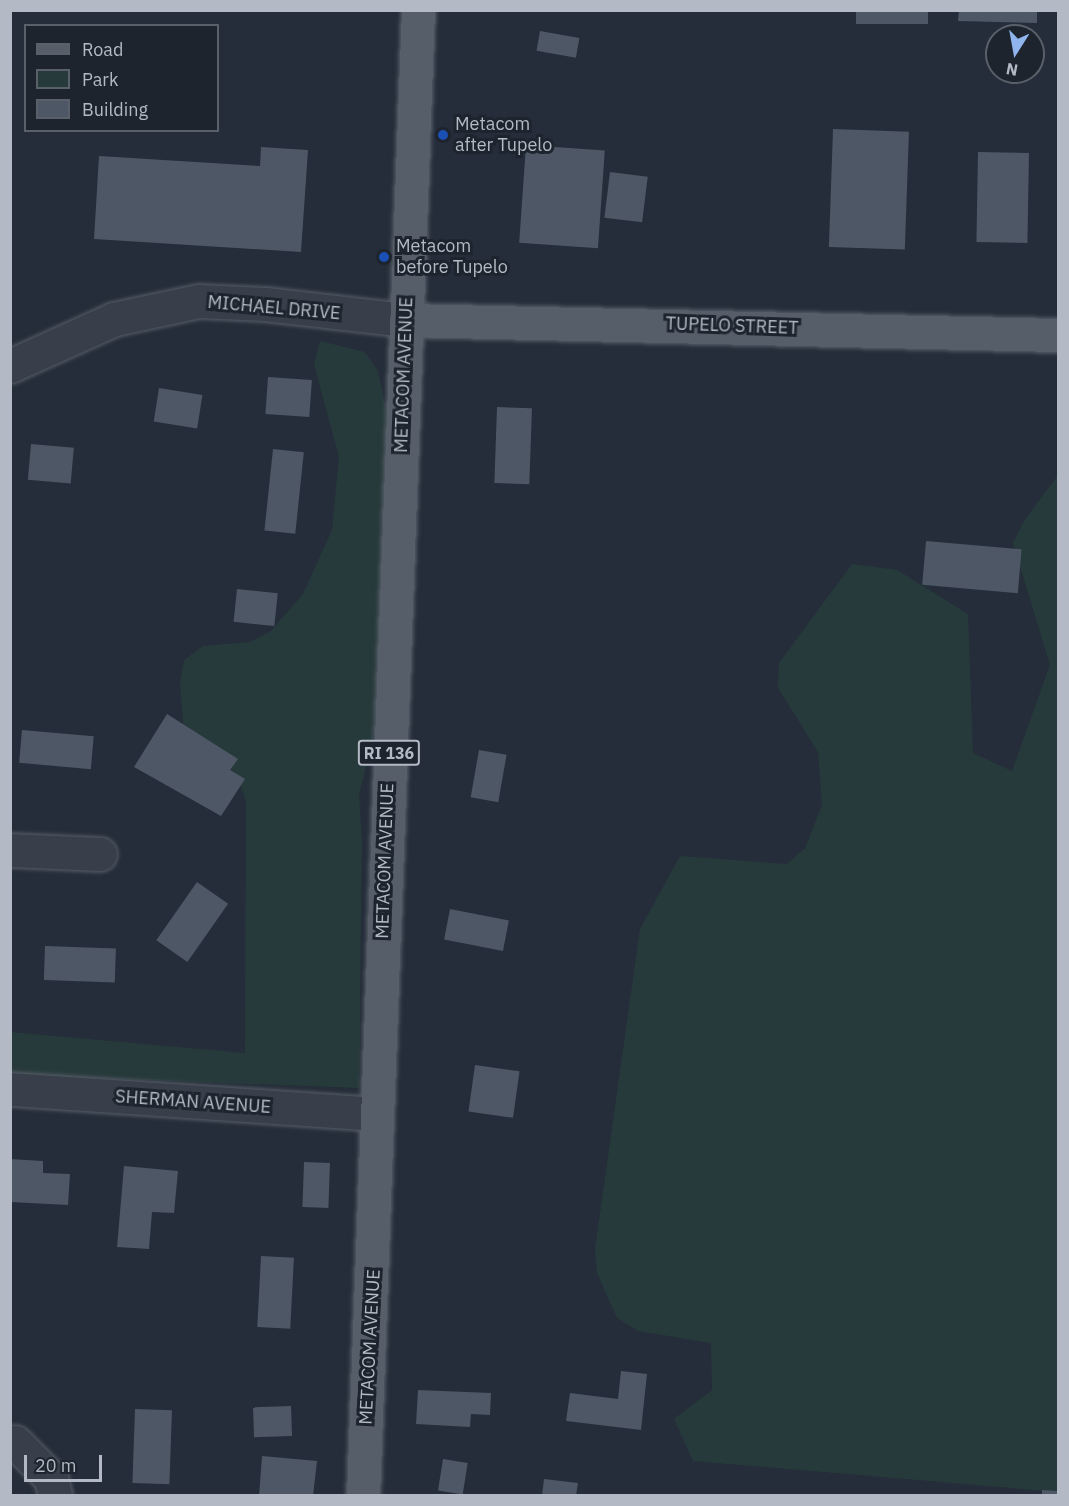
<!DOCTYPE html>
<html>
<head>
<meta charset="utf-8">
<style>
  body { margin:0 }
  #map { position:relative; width:1069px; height:1506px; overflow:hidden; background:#242d39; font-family:"IBM Plex Sans",sans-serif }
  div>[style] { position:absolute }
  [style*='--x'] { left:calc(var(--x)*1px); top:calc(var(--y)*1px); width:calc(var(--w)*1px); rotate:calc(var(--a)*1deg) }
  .green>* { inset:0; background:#273a3b }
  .building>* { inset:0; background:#4d5765; transform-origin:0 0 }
  .roads { filter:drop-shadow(0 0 2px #565d67) drop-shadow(0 0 2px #565d67) }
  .minor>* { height:33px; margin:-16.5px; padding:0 16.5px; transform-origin:16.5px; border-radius:16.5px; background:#383f4a }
  .major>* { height:33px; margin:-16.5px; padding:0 16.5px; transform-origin:16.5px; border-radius:16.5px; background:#565e69 }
  .dots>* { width:16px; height:16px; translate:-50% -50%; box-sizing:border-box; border:3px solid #1d242e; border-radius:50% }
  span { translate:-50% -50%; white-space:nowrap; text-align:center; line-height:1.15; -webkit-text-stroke:6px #1d242e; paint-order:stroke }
  .shield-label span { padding:2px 4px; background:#1d242e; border:2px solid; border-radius:4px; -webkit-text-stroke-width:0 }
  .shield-label { font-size:16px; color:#b3bac5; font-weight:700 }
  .poi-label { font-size:18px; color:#b3bac5 }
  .left { translate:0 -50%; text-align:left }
  .street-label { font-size:18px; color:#b3bac5 }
  .frame { position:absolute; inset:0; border:12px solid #b3bac5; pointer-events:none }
  .legend { position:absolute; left:24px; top:24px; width:195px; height:108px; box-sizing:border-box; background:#1d242e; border:2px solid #59606a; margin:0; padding:8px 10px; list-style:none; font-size:18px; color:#b3bac5 }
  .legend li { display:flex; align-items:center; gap:12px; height:30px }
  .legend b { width:30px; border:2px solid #59606a }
  .north { position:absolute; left:985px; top:24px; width:60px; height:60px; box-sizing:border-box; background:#1d242e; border:2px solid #59606a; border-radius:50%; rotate:191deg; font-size:16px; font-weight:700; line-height:24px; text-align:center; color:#b3bac5 }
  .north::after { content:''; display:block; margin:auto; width:21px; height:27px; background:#8fb4ee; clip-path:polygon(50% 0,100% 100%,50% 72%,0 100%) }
  .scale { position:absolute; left:24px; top:1455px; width:78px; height:27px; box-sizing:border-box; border:3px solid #b3bac5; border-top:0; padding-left:8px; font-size:18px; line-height:21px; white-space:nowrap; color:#b3bac5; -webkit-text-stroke:4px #1d242e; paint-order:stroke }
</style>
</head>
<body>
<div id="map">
  <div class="green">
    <i style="clip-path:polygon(320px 341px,365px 352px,378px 371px,388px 419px,382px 703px,359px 795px,362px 842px,359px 1088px,11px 1075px,10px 1032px,245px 1053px,246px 801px,238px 779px,184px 732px,180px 683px,184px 660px,203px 646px,250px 642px,271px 631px,303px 594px,332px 530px,339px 457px,314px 364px)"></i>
    <i style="clip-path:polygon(1058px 475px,1058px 1492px,693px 1461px,674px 1419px,712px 1390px,711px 1343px,638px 1331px,617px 1318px,597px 1273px,595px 1249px,640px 929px,680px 856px,787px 864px,805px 848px,822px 805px,818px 752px,778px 688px,779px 663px,852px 564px,897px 570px,968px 614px,973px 753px,1012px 771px,1050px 665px,1013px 543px,1024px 521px)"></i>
  </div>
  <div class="building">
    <i style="left:856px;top:10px;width:72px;height:14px"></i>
    <i style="clip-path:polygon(959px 10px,1037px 10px,1037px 23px,958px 21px)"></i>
    <i style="left:540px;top:31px;width:40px;height:20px;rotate:10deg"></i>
    <i style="left:833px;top:129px;width:76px;height:118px;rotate:2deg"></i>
    <i style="left:526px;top:145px;width:79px;height:98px;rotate:4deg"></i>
    <i style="clip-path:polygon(261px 147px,308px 150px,301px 252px,94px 239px,99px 156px,260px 166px)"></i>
    <i style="left:978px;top:152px;width:51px;height:90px;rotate:1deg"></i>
    <i style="left:610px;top:172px;width:38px;height:46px;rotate:7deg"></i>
    <i style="left:268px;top:377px;width:44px;height:37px;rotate:4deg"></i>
    <i style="left:159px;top:388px;width:44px;height:34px;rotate:9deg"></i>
    <i style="left:497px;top:407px;width:35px;height:76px;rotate:2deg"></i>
    <i style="left:31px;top:444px;width:43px;height:36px;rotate:5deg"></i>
    <i style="left:273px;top:449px;width:31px;height:82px;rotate:6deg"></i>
    <i style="left:926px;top:541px;width:96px;height:44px;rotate:5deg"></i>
    <i style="left:237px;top:589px;width:41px;height:33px;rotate:6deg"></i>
    <i style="clip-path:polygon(167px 714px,238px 759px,230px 770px,245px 779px,221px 816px,134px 767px)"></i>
    <i style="left:22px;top:730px;width:72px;height:33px;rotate:5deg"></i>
    <i style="left:479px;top:750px;width:28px;height:48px;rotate:10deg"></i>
    <i style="left:197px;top:882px;width:38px;height:71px;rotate:35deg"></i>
    <i style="left:450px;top:909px;width:60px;height:31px;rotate:11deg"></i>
    <i style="left:45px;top:946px;width:71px;height:34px;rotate:2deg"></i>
    <i style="left:475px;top:1065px;width:45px;height:47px;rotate:8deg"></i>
    <i style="clip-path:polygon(10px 1159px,43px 1161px,43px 1173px,70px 1174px,68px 1205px,10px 1202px)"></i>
    <i style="left:304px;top:1162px;width:26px;height:45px;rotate:2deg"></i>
    <i style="clip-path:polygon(124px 1166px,178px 1171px,174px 1213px,152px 1212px,149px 1249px,117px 1247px)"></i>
    <i style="left:261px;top:1256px;width:33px;height:71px;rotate:3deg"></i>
    <i style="clip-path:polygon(621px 1371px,647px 1374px,641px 1430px,566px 1421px,570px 1393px,618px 1399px)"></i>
    <i style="clip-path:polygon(418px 1390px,491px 1393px,490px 1415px,471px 1414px,470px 1427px,416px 1424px)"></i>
    <i style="left:291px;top:1406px;width:30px;height:38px;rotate:88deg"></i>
    <i style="left:135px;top:1409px;width:37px;height:74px;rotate:2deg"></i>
    <i style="clip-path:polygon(262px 1456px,317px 1461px,313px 1496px,259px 1496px)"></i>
    <i style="left:443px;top:1459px;width:25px;height:32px;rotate:9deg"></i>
    <i style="clip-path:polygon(544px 1479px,578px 1483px,576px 1496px,542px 1496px)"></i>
    <i style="clip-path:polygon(1042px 1490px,1058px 1491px,1058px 1496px,1042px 1496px)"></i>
  </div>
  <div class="roads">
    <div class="minor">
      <i style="--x:10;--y:366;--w:114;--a:-24.3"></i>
      <i style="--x:114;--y:319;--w:87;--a:-12"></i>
      <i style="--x:199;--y:301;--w:66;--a:2.6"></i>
      <i style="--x:265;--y:304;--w:142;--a:6.5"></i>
      <i style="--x:10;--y:850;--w:90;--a:2.5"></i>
      <i style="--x:10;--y:1089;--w:367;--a:3.9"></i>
      <i style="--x:15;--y:1442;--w:51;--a:45"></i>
      <i style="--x:51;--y:1478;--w:18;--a:77"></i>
    </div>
    <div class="major">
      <i style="--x:406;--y:320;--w:652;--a:1.32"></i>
      <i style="--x:363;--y:1496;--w:1487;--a:-87.88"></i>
    </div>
  </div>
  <div class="dots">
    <i style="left:443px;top:135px;background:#1a4fb4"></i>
    <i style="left:384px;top:257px;background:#1a4fb4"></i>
  </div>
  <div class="shield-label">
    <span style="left:389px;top:753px">RI 136</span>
  </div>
  <div class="poi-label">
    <span class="left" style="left:455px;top:135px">Metacom<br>after Tupelo</span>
    <span class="left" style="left:396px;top:257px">Metacom<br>before Tupelo</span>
  </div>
  <div class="street-label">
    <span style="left:274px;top:308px;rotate:5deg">MICHAEL DRIVE</span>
    <span style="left:732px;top:326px;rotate:2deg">TUPELO STREET</span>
    <span style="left:404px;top:375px;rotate:-88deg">METACOM AVENUE</span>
    <span style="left:385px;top:861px;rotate:-88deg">METACOM AVENUE</span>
    <span style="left:193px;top:1102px;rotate:4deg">SHERMAN AVENUE</span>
    <span style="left:370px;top:1347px;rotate:-87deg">METACOM AVENUE</span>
  </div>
  <div class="frame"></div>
  <ul class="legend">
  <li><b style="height:8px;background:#565e69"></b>Road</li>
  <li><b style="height:16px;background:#273a3b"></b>Park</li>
  <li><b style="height:16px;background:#4d5765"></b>Building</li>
  </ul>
  <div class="north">N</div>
  <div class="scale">20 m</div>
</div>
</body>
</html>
